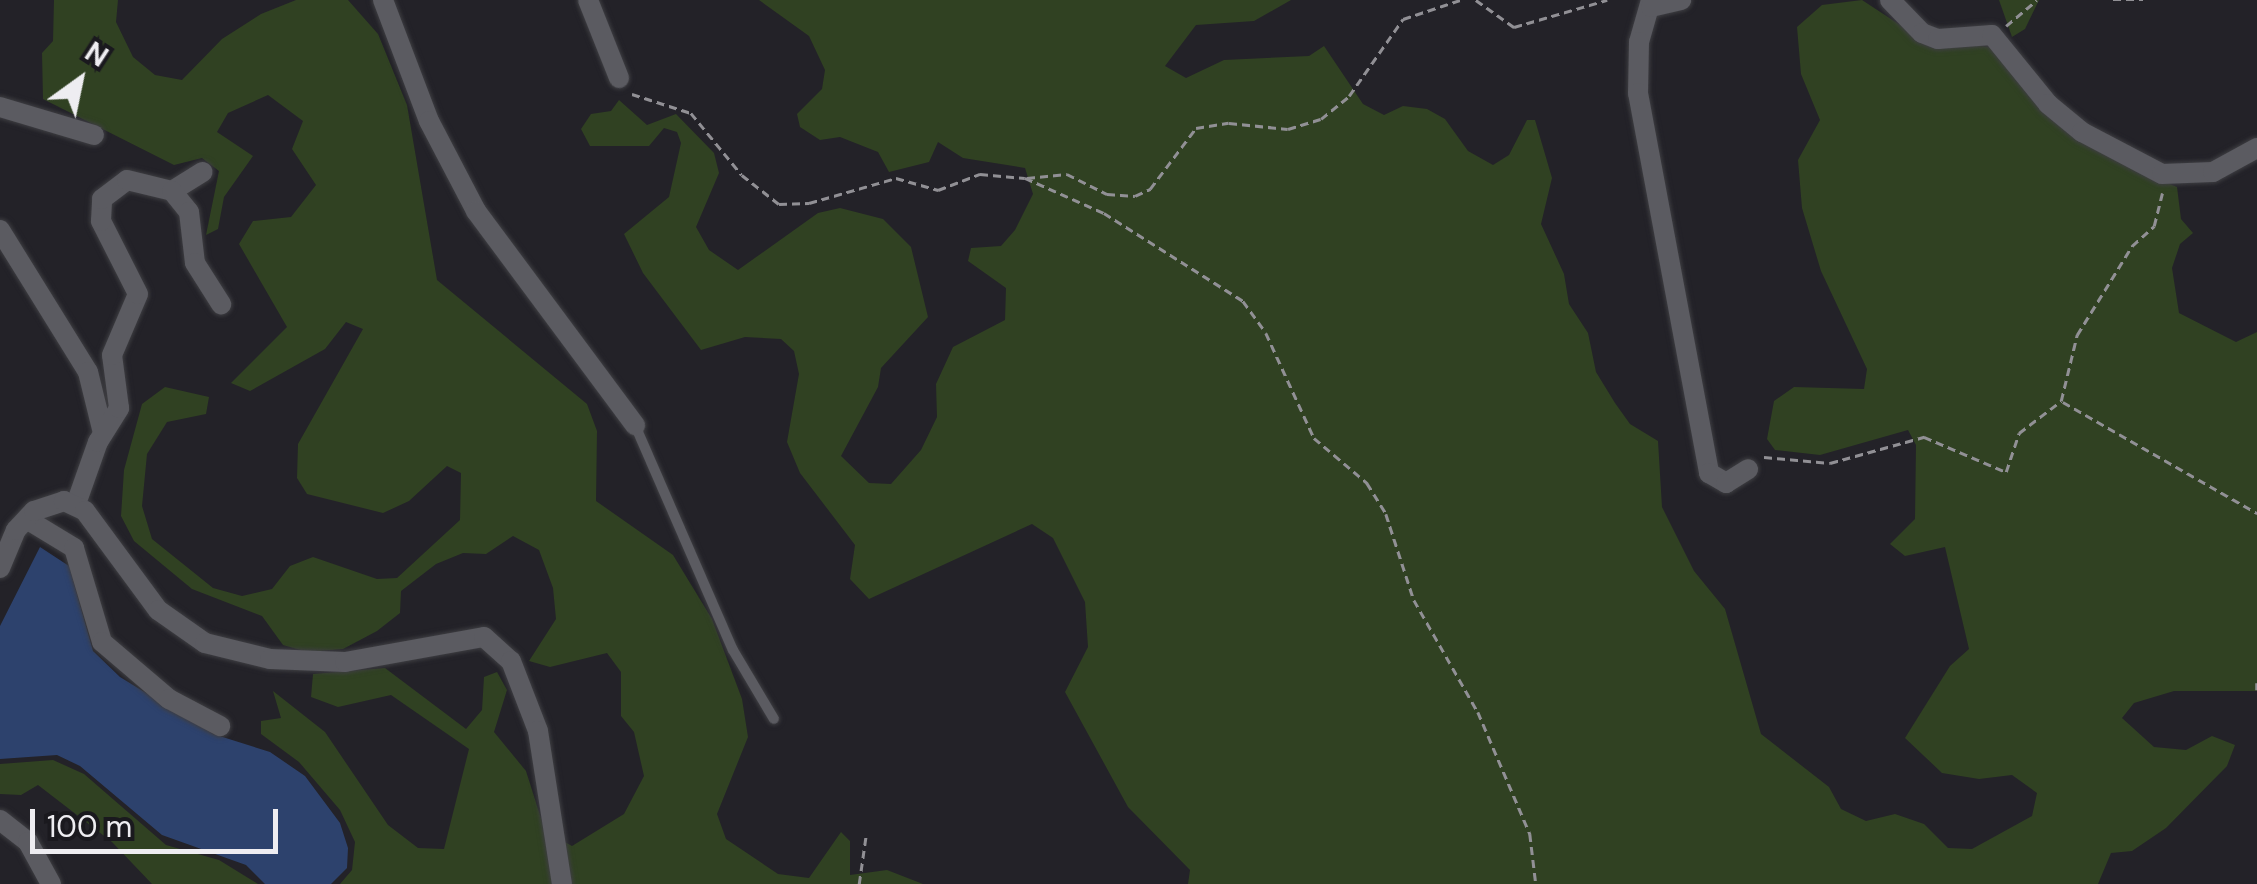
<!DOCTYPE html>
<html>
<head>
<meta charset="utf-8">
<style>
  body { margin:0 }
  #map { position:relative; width:2257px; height:884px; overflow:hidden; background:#232228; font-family:"DM Sans",sans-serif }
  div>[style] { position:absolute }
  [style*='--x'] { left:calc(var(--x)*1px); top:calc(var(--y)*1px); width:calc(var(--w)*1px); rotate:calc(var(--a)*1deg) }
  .green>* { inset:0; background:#304122 }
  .water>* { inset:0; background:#2d426d }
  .path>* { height:2.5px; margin-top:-1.25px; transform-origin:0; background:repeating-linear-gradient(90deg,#919095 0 8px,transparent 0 13px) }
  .roads { filter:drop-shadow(0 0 2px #3e3e42) drop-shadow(0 0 2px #3e3e42) }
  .service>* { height:10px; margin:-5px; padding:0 5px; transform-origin:5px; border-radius:5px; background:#5b5b61 }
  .minor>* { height:20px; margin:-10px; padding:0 10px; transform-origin:10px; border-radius:10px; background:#5b5b61 }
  span { translate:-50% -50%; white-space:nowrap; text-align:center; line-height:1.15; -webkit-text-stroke:8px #1a191e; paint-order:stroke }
  .north { position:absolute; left:30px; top:30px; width:100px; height:100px; -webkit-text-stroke:8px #1a191e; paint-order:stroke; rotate:33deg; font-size:28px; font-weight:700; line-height:40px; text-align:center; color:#eeedf1 }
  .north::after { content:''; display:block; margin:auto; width:35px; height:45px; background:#eeedf1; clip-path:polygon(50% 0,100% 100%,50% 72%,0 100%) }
  .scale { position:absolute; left:30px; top:809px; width:248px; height:45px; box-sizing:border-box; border:5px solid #eeedf1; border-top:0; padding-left:12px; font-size:30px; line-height:35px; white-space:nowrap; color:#eeedf1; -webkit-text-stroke:8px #1a191e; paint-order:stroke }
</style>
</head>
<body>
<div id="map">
  <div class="green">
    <i style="clip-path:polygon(54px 0,118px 0,116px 22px,133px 57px,155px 75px,182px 80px,222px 39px,261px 14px,296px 0,348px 0,378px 34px,407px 105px,437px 280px,587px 404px,597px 431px,596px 501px,673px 555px,712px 619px,742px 699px,748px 737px,717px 814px,726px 839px,778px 874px,809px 878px,841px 832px,850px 841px,850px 875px,887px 870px,923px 884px,340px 884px,352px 870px,355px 842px,340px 810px,299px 762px,261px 734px,261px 721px,281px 718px,273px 691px,325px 732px,388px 825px,418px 848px,444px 849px,469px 749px,391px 695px,338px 707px,311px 697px,313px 674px,385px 668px,466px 729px,482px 710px,484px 677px,497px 672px,507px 690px,494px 732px,526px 771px,545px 831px,572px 846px,624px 814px,644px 776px,634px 732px,621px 716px,621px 672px,607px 653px,550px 667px,529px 661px,556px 619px,553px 588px,539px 550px,513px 536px,486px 554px,463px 553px,436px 564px,401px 591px,400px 613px,377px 631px,343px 649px,307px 652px,283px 645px,262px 616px,192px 589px,134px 541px,121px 516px,124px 470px,142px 404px,165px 387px,209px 397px,206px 414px,167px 422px,147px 454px,142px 506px,152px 539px,213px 588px,242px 596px,272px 589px,290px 566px,313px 557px,377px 579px,397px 578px,460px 520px,461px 473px,447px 466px,409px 501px,383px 513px,307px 494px,297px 478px,298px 444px,363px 329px,346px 322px,325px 349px,250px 391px,231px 383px,287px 327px,239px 244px,253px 221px,291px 217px,316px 185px,292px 149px,303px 121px,268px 95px,228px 113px,217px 132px,253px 156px,224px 197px,218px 229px,206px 235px,219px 171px,202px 158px,174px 165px,43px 99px,42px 53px,53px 41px)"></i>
    <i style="clip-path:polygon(759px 0,1291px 0,1254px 21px,1196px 25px,1165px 66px,1186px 78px,1224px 60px,1309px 56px,1324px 46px,1363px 104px,1384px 115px,1403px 106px,1427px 109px,1445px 119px,1468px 151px,1493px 165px,1509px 155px,1527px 120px,1535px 120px,1552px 178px,1541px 224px,1564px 274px,1569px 304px,1588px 333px,1596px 372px,1615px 403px,1630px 424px,1658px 441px,1662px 507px,1694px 571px,1725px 609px,1761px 734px,1829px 787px,1841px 809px,1866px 821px,1895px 814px,1924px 824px,1948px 848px,1972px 849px,2032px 816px,2037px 793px,2012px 775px,1979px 779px,1942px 773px,1905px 738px,1950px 666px,1969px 649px,1945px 547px,1905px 556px,1890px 544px,1915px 519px,1916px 445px,1908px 430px,1820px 455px,1775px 450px,1767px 439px,1774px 401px,1794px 387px,1864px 389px,1867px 369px,1821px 271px,1802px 208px,1798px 160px,1820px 120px,1801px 74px,1797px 27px,1822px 5px,1862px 0,1923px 40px,1990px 47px,2137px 170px,2177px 187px,2181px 219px,2193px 233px,2180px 244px,2172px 268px,2179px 313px,2236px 342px,2257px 332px,2257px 691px,2174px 691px,2134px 703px,2122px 718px,2154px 747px,2186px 750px,2212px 736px,2235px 745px,2227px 766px,2166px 828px,2132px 851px,2111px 853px,2098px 884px,1188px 884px,1190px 870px,1128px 807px,1065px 692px,1088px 647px,1085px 602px,1053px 538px,1032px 524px,869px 599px,850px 579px,855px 545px,800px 473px,787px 442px,799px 374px,794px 351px,781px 339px,745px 337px,701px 350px,643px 273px,624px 234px,669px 197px,681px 143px,677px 132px,664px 128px,649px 146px,590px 146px,581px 129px,591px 114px,611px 111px,619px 100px,647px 125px,676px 114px,714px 153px,719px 173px,696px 227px,709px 250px,738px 270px,818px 213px,840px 208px,883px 219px,911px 247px,928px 317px,881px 368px,878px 387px,841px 456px,869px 483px,891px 484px,921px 450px,937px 417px,936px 384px,953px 347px,1005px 320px,1006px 288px,968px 261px,971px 248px,1001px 246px,1015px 230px,1033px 194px,1025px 168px,963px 158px,938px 142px,929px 162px,889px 172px,878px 152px,840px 137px,820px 140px,800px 127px,797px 114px,822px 89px,825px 70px,809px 36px)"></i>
    <i style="clip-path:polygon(1999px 0,2039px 0,2025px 29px,2012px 37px)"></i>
    <i style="clip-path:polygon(53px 760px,84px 774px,166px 845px,219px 860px,258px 884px,152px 884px,112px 842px,38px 785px,21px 795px,0 794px,0 764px)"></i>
  </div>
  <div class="water">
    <i style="clip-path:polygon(40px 547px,69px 566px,93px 651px,120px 677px,213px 734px,270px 752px,305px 776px,340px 823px,348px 848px,347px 868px,331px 884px,265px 884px,246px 865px,162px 835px,80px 766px,57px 755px,0 759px,0 626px)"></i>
  </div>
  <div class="path">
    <i style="--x:1476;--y:0;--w:47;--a:35.4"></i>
    <i style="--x:1514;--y:27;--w:97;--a:-16.2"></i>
    <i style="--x:2113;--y:0;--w:30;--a:0"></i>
    <i style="--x:2006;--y:26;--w:40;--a:-40"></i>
    <i style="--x:632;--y:94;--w:62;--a:17.9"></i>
    <i style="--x:691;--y:113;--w:80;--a:50.6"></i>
    <i style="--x:742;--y:175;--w:47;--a:38.1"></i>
    <i style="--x:779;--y:204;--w:30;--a:-2"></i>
    <i style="--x:809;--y:203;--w:91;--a:-16"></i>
    <i style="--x:896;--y:178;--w:44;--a:15.9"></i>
    <i style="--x:938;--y:190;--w:45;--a:-20.9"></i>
    <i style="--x:980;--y:174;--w:45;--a:5.1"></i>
    <i style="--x:1025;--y:178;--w:86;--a:23.9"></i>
    <i style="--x:1104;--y:213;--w:165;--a:32.3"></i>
    <i style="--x:1243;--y:301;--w:39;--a:54"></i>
    <i style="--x:1266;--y:333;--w:115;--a:65.4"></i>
    <i style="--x:1314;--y:438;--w:70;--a:40.3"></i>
    <i style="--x:1367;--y:483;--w:36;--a:58"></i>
    <i style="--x:1386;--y:514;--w:90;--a:72"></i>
    <i style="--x:1414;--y:600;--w:129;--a:60.3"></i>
    <i style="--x:1478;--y:712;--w:133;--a:66.9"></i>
    <i style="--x:1530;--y:834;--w:50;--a:83.2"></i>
    <i style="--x:1027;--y:178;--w:40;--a:-5.7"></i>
    <i style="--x:1067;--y:174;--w:45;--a:26.6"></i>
    <i style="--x:1107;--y:194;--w:28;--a:4"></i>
    <i style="--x:1135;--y:196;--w:17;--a:-25"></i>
    <i style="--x:1150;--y:189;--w:76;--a:-53"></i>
    <i style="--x:1196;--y:128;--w:33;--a:-9"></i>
    <i style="--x:1229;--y:123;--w:59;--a:5.8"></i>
    <i style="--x:1288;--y:129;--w:34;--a:-17"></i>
    <i style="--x:1321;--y:119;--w:36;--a:-39"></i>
    <i style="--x:1349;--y:96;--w:94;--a:-55"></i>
    <i style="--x:1403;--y:19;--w:60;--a:-18.4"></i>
    <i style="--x:2063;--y:402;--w:224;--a:29.8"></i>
    <i style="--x:1764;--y:457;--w:66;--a:5.2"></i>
    <i style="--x:1830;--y:463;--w:98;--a:-15.5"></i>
    <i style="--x:1924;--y:437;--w:89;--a:23.1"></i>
    <i style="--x:2006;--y:472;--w:41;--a:-71.6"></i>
    <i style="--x:2019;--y:433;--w:53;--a:-37.3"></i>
    <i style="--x:2061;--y:401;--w:68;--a:-76.4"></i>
    <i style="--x:2077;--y:335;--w:105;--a:-58.3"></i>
    <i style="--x:2132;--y:246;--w:30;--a:-42"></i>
    <i style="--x:2154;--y:226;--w:34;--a:-76"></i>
    <i style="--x:2257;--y:683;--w:7;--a:90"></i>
    <i style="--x:859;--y:884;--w:49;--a:-81.9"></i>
  </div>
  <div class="roads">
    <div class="service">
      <i style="--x:635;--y:425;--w:245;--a:66.5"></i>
      <i style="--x:733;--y:650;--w:80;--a:59.3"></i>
    </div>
    <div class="minor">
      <i style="--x:383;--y:0;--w:129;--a:69.2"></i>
      <i style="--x:429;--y:121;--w:102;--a:62.4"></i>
      <i style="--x:476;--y:211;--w:267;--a:53.4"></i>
      <i style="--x:588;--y:0;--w:84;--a:68.3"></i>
      <i style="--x:1651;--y:0;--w:44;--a:105.9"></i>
      <i style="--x:1639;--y:42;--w:51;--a:91.1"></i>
      <i style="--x:1638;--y:93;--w:387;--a:79.4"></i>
      <i style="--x:1709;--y:473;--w:20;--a:30"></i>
      <i style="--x:1726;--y:483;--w:26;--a:-32"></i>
      <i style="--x:1890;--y:0;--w:46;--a:45.9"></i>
      <i style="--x:1922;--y:33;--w:17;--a:21"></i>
      <i style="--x:1938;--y:39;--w:54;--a:-4.2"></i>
      <i style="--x:1992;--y:35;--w:89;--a:50.9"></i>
      <i style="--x:2048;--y:104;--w:44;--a:39.5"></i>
      <i style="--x:2082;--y:132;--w:90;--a:27.7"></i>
      <i style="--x:2162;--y:174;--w:51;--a:-2.2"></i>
      <i style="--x:2213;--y:172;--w:50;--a:-28.6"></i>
      <i style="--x:1651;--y:7;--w:31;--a:-13"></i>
      <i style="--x:0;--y:107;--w:98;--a:16.6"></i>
      <i style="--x:172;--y:191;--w:36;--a:-32"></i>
      <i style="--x:0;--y:230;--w:167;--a:58.2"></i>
      <i style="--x:88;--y:372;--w:63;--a:76.2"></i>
      <i style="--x:76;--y:504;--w:66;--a:-70.5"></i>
      <i style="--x:98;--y:442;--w:40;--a:-58"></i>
      <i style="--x:119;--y:408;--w:53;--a:-97.5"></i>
      <i style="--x:112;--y:355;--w:66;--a:-66.9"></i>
      <i style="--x:138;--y:294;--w:82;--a:-116.9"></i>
      <i style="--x:101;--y:221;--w:22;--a:-87"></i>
      <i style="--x:102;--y:199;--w:31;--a:-37"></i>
      <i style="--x:127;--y:180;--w:46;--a:13.7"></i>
      <i style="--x:172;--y:191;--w:27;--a:51"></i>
      <i style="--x:189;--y:212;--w:51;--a:83.3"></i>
      <i style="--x:195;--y:263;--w:49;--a:57.6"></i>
      <i style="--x:28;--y:520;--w:54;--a:31.3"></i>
      <i style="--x:74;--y:548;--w:98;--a:73.4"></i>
      <i style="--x:102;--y:642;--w:88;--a:40.4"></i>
      <i style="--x:169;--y:699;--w:58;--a:27.9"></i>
      <i style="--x:0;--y:568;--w:41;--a:-67.2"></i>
      <i style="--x:16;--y:530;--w:26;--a:-47"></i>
      <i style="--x:34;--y:511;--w:32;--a:-18"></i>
      <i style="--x:64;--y:501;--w:23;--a:25"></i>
      <i style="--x:85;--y:511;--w:123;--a:53.6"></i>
      <i style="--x:158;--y:610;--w:57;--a:35.1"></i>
      <i style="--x:205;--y:643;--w:67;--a:13.8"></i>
      <i style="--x:270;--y:659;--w:75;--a:2.3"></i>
      <i style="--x:345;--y:662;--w:141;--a:-10.2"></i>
      <i style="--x:484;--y:637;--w:36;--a:42"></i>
      <i style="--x:511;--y:661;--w:75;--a:68.9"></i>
      <i style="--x:538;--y:731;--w:155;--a:81.1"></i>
      <i style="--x:0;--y:820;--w:36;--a:38"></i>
      <i style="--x:28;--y:842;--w:48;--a:61.3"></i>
    </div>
  </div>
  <div class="north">N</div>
  <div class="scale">100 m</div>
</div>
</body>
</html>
